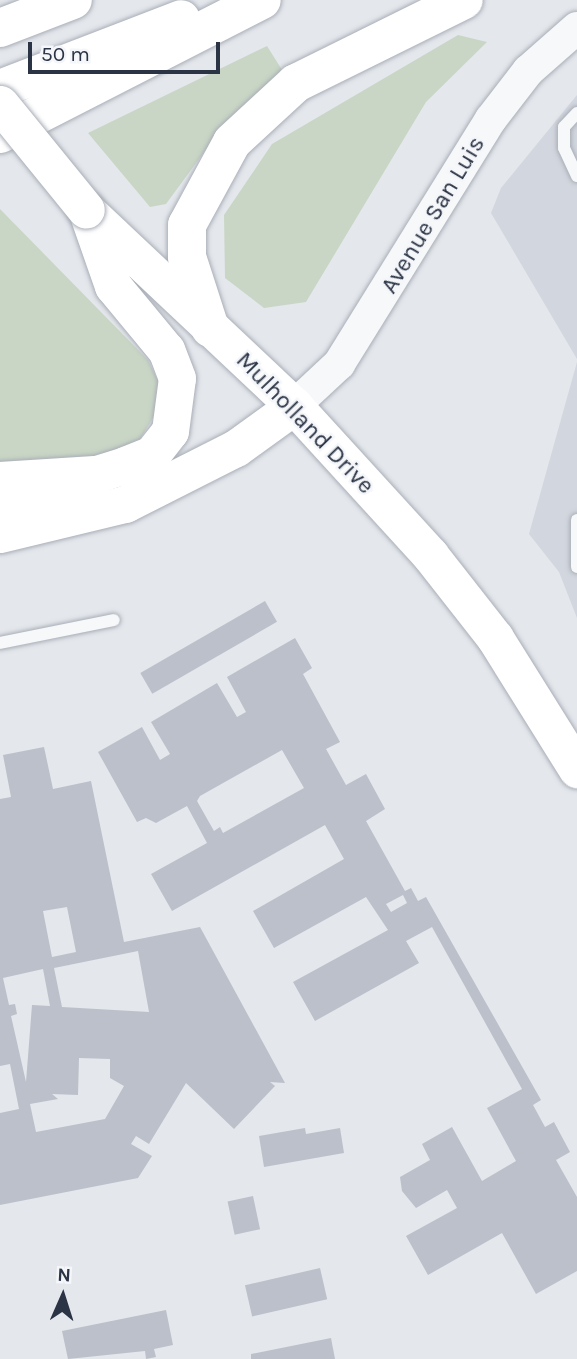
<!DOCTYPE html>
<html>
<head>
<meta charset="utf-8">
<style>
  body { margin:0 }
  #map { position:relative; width:577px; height:1359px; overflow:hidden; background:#e4e7ec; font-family:Karla,sans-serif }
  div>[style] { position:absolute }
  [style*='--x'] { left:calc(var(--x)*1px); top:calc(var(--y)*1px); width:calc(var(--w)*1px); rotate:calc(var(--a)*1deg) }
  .built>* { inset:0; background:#d2d6de }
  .green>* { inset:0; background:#c9d6c5 }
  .building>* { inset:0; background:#bbc0ca; transform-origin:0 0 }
  .roads { filter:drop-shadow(0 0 2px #a9aeb7) drop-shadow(0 0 2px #a9aeb7) }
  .service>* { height:12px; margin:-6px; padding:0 6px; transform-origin:6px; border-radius:6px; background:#f7f8fa }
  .tertiary>* { height:32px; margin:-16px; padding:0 16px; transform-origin:16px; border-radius:16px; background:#f7f8fa }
  .secondary>* { height:37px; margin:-18.5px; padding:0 18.5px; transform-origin:18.5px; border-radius:18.5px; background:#fff }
  .motorway>* { height:38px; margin:-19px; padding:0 19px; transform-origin:19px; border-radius:19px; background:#fff }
  .bridges { filter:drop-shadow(0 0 2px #a9aeb7) drop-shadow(0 0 2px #a9aeb7) }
  .secondary-bridge>* { height:37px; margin:-18.5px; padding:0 18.5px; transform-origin:18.5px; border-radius:18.5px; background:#fff }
  span { translate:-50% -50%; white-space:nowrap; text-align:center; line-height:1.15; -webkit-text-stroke:5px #f4f6f9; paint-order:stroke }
  .street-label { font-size:24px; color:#2b3445 }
  .north { position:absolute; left:28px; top:1261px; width:70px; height:70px; -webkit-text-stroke:5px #f4f6f9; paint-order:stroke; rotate:3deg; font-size:19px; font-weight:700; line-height:28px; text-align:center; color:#2b3445 }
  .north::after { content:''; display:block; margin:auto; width:24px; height:32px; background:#2b3445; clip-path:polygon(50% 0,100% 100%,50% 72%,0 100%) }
  .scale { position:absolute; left:28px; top:42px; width:192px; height:32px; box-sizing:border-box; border:4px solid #2b3445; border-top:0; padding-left:9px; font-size:21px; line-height:24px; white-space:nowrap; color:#2b3445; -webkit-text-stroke:5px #f4f6f9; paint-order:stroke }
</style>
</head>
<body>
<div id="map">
  <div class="built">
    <i style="clip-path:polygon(577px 95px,577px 359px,491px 213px,501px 188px)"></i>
    <i style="clip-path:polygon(577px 362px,577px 618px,559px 572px,529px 534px)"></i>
  </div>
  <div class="green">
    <i style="clip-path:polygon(458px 35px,487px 42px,426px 102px,306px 302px,264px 308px,225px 278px,224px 215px,272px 144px)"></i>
    <i style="clip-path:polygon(267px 46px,284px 73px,221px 129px,166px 204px,150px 207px,88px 133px)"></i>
    <i style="clip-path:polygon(0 209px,148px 360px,166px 397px,132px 452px,0 467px)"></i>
  </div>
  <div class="building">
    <i style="left:265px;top:601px;width:24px;height:144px;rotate:60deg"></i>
    <i style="clip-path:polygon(evenodd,295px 638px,312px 668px,303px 674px,340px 742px,326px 749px,346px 785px,366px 774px,385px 809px,366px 821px,405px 891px,411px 888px,418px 901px,426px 897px,541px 1100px,533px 1105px,545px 1127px,554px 1122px,570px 1152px,556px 1160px,577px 1197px,577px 1271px,536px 1294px,502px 1233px,428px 1275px,406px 1236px,457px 1208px,447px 1190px,416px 1208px,402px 1191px,400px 1177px,430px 1160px,422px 1144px,452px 1127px,482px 1181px,516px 1161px,487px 1108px,522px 1089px,432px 927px,406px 941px,419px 963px,315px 1021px,293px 982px,388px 930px,366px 897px,274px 948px,253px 911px,344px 859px,325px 825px,172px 911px,151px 874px,207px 843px,187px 806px,156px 823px,146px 818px,137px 822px,98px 752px,142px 727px,160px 760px,170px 754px,151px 722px,217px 683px,237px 717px,246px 712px,227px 677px,295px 638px,282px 750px,304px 788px,223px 833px,220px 827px,214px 831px,197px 801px,200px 796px,282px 750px,295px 638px,403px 895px,407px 903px,391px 912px,386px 904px,403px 895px)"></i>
    <i style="clip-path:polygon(evenodd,44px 747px,53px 789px,91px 781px,124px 942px,200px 927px,285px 1083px,270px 1082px,275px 1086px,234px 1129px,186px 1083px,149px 1144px,136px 1136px,131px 1144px,152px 1156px,138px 1178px,0 1205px,0 1113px,19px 1109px,10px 1064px,0 1066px,0 799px,11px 797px,3px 755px,44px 747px,67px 907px,76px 952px,52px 957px,43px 911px,67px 907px,44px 747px,138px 951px,149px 1012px,62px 1007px,54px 968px,138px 951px,44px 747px,43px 969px,50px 1006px,32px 1005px,26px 1082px,11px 1016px,17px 1014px,15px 1004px,9px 1005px,3px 978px,43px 969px,44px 747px,79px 1058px,110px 1059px,110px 1078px,124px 1086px,105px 1119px,36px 1132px,30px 1104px,58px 1099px,52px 1094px,78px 1095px,79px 1058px)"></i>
    <i style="clip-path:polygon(305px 1128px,306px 1134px,340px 1128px,344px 1153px,264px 1167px,259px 1136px)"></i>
    <i style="left:253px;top:1196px;width:34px;height:26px;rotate:78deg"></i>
    <i style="left:320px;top:1268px;width:32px;height:77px;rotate:77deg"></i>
    <i style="clip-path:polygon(166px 1310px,173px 1345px,154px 1349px,156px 1357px,146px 1359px,145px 1351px,68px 1359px,62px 1331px)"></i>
    <i style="clip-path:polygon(331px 1338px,335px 1359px,251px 1359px,251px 1354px)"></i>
  </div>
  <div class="roads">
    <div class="service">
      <i style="--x:577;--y:113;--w:19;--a:133"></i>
      <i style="--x:564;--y:127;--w:21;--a:90"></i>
      <i style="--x:564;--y:148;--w:31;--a:65"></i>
      <i style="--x:577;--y:520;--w:47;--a:90"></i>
      <i style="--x:0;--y:643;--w:116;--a:-11.4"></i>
    </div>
    <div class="tertiary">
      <i style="--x:294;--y:406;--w:62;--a:-43"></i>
      <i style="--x:339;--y:364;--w:288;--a:-58.2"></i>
      <i style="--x:491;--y:119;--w:61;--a:-52.4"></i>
      <i style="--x:528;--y:71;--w:65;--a:-41.3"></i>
    </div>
    <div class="secondary">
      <i style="--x:86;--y:210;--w:286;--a:43.3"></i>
      <i style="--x:294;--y:406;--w:202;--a:47.6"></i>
      <i style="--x:430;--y:555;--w:105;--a:51.9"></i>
      <i style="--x:495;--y:638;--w:155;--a:58"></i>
      <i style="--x:0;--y:504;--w:131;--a:-17.3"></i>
      <i style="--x:125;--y:465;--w:29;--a:-22"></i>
      <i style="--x:152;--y:454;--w:29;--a:-52"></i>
      <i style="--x:170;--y:431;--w:53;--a:-82.5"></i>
      <i style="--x:177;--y:378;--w:30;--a:-111"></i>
      <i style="--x:166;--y:350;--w:83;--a:-129.6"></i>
      <i style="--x:113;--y:286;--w:73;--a:-109.2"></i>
      <i style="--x:0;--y:534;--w:129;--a:-13.5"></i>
      <i style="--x:125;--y:504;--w:124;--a:-26.8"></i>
      <i style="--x:236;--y:448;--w:72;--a:-35.9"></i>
    </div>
    <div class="motorway">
      <i style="--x:0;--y:28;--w:78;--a:-21"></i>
      <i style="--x:0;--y:89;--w:194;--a:-21.1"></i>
      <i style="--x:0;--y:134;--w:294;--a:-27.1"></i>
      <i style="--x:210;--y:328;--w:75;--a:-107.9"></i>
      <i style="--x:187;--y:257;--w:32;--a:-90"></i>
      <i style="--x:187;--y:225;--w:94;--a:-61.5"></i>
      <i style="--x:232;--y:142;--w:87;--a:-42.7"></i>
      <i style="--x:296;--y:83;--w:187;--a:-26.3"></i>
      <i style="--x:0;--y:481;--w:95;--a:-3.6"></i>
    </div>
  </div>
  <div class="bridges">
    <div class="secondary-bridge">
      <i style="--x:0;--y:104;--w:136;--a:50.9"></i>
    </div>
  </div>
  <div class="street-label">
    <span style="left:433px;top:215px;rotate:-59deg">Avenue San Luis</span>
    <span style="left:305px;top:423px;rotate:46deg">Mulholland Drive</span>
  </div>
  <div class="north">N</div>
  <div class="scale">50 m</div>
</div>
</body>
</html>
